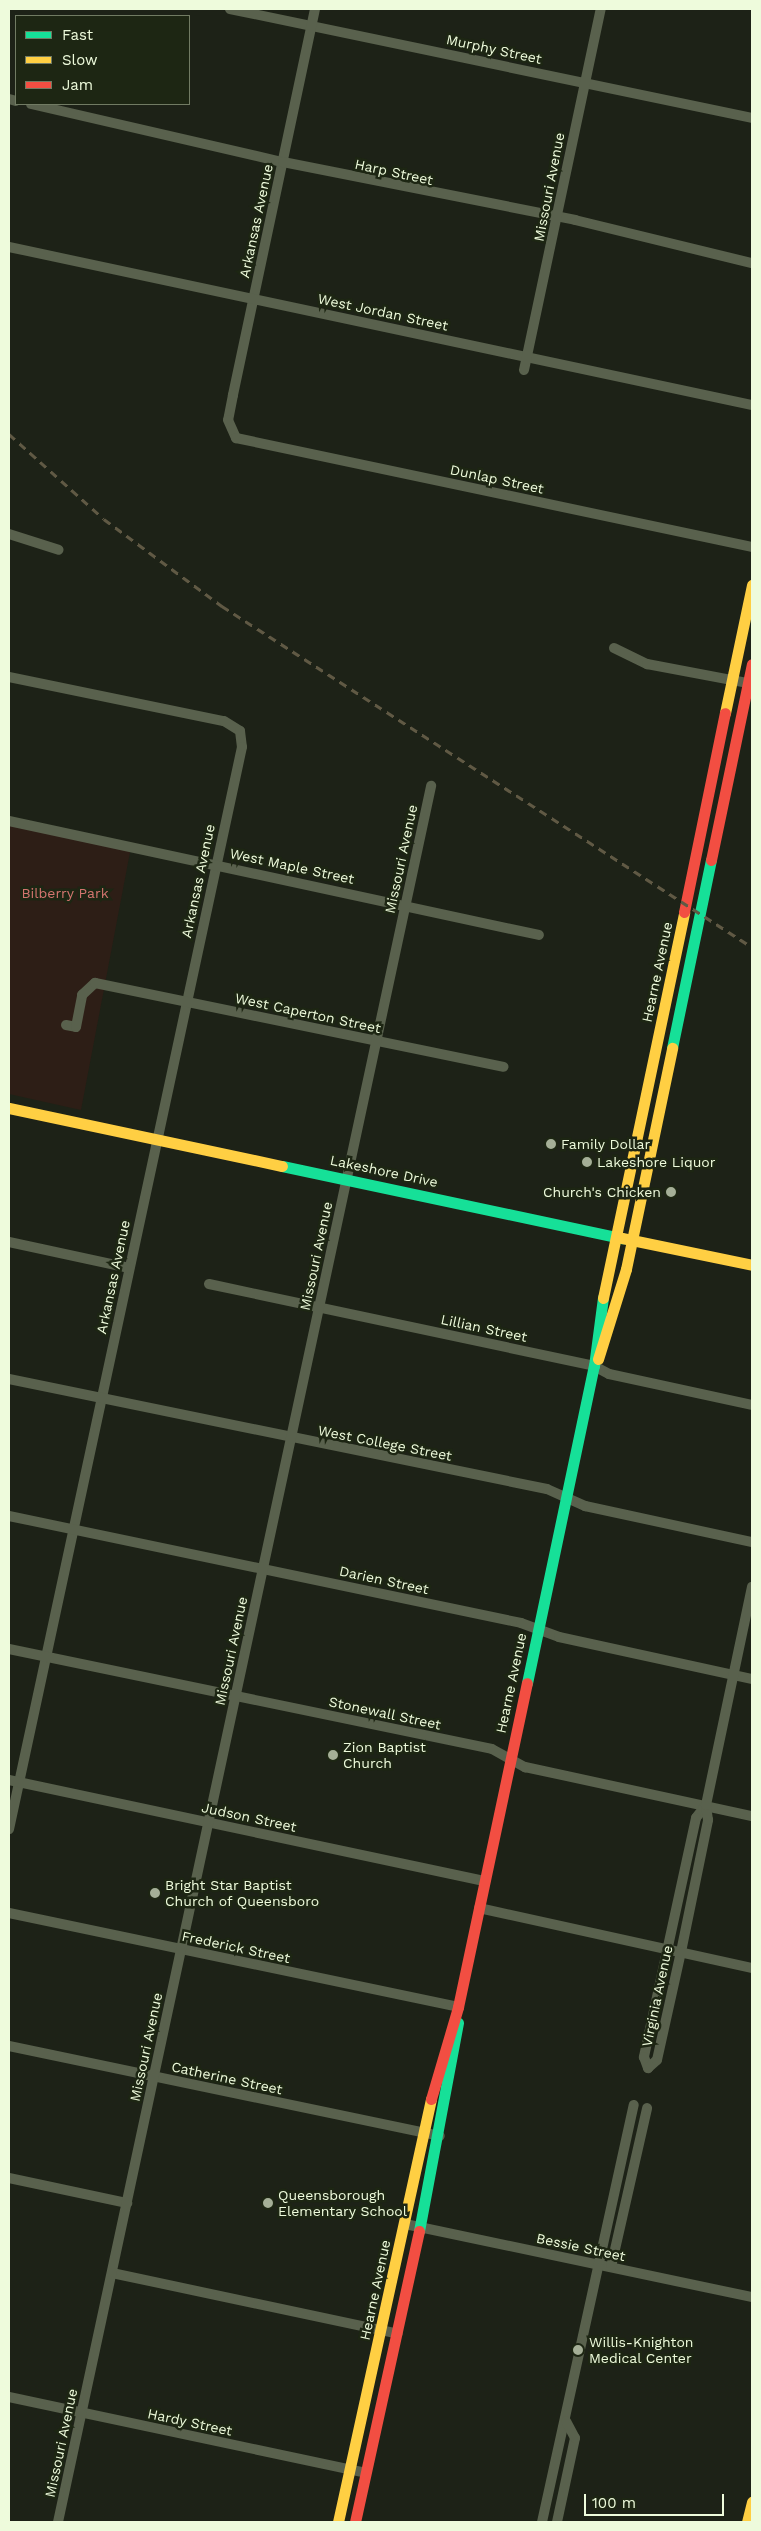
<!DOCTYPE html>
<html>
<head>
<meta charset="utf-8">
<style>
  body { margin:0 }
  #map { position:relative; width:761px; height:2531px; overflow:hidden; background:#1d2217; font-family:"Work Sans",sans-serif }
  div>[style] { position:absolute }
  [style*='--x'] { left:calc(var(--x)*1px); top:calc(var(--y)*1px); width:calc(var(--w)*1px); rotate:calc(var(--a)*1deg) }
  .green>* { inset:0; background:#2d1e16 }
  .street>* { height:10px; margin:-5px; padding:0 5px; transform-origin:5px; border-radius:5px; background:#59614d }
  .fast>* { height:11px; margin:-5.5px; padding:0 5.5px; transform-origin:5.5px; border-radius:5.5px; background:#16e098 }
  .slow>* { height:11px; margin:-5.5px; padding:0 5.5px; transform-origin:5.5px; border-radius:5.5px; background:#ffcf43 }
  .jam>* { height:11px; margin:-5.5px; padding:0 5.5px; transform-origin:5.5px; border-radius:5.5px; background:#f24e42 }
  .rail>* { height:2.5px; margin-top:-1.25px; transform-origin:0; background:repeating-linear-gradient(90deg,#605944 0 8px,transparent 0 14px) }
  .dots>* { width:14px; height:14px; translate:-50% -50%; box-sizing:border-box; border:2px solid #1d2613; border-radius:50% }
  span { translate:-50% -50%; white-space:nowrap; text-align:center; line-height:1.15; -webkit-text-stroke:5px #1d2613; paint-order:stroke }
  .street-label { font-size:14px; color:#eefbdc }
  .park-label { font-size:14px; color:#d3756f }
  .poi-label { font-size:14px; color:#eefbdc }
  .left { translate:0 -50%; text-align:left }
  .right { translate:-100% -50%; text-align:right }
  .frame { position:absolute; inset:0; border:10px solid #eefbdc; pointer-events:none }
  .legend { position:absolute; left:15px; top:15px; width:175px; height:90px; box-sizing:border-box; background:#1d2613; border:1px solid #717b63; margin:0; padding:6px 9px; list-style:none; font-size:15px; color:#eefbdc }
  .legend li { display:flex; align-items:center; gap:10px; height:25px }
  .legend b { width:25px; border:1px solid #717b63 }
  .scale { position:absolute; left:584px; top:2494px; width:140px; height:22px; box-sizing:border-box; border:2px solid #eefbdc; border-top:0; padding-left:6px; font-size:15px; line-height:18px; white-space:nowrap; color:#eefbdc; -webkit-text-stroke:4px #1d2613; paint-order:stroke }
</style>
</head>
<body>
<div id="map">
  <div class="green">
    <i style="clip-path:polygon(9px 821px,131px 847px,81px 1110px,9px 1094px)"></i>
  </div>
  <div class="street">
    <i style="--x:230;--y:9;--w:533;--a:11.79"></i>
    <i style="--x:315;--y:9;--w:395;--a:102"></i>
    <i style="--x:233;--y:395;--w:25;--a:101"></i>
    <i style="--x:228;--y:420;--w:20;--a:66"></i>
    <i style="--x:236;--y:438;--w:527;--a:11.93"></i>
    <i style="--x:9;--y:99;--w:7;--a:16"></i>
    <i style="--x:31;--y:104;--w:259;--a:13"></i>
    <i style="--x:283;--y:162;--w:298;--a:11.2"></i>
    <i style="--x:575;--y:220;--w:182;--a:13.7"></i>
    <i style="--x:9;--y:247;--w:760;--a:12.01"></i>
    <i style="--x:524;--y:370;--w:369;--a:-78"></i>
    <i style="--x:9;--y:534;--w:52;--a:17.7"></i>
    <i style="--x:614;--y:648;--w:37;--a:26"></i>
    <i style="--x:647;--y:664;--w:103;--a:10.7"></i>
    <i style="--x:9;--y:677;--w:219;--a:11.6"></i>
    <i style="--x:224;--y:721;--w:19;--a:32"></i>
    <i style="--x:240;--y:731;--w:16;--a:83"></i>
    <i style="--x:242;--y:747;--w:1107;--a:102.15"></i>
    <i style="--x:9;--y:821;--w:542;--a:12.14"></i>
    <i style="--x:66;--y:1025;--w:10;--a:11"></i>
    <i style="--x:76;--y:1027;--w:33;--a:-79"></i>
    <i style="--x:82;--y:995;--w:18;--a:-43"></i>
    <i style="--x:95;--y:983;--w:417;--a:11.6"></i>
    <i style="--x:9;--y:1242;--w:123;--a:12.2"></i>
    <i style="--x:209;--y:1284;--w:394;--a:12"></i>
    <i style="--x:594;--y:1366;--w:17;--a:28"></i>
    <i style="--x:609;--y:1374;--w:146;--a:12.2"></i>
    <i style="--x:9;--y:1379;--w:549;--a:11.56"></i>
    <i style="--x:547;--y:1489;--w:42;--a:24.1"></i>
    <i style="--x:585;--y:1506;--w:171;--a:12.2"></i>
    <i style="--x:9;--y:1516;--w:523;--a:11.8"></i>
    <i style="--x:521;--y:1623;--w:40;--a:20.2"></i>
    <i style="--x:559;--y:1637;--w:198;--a:12.3"></i>
    <i style="--x:9;--y:1649;--w:493;--a:11.7"></i>
    <i style="--x:492;--y:1749;--w:38;--a:29"></i>
    <i style="--x:525;--y:1767;--w:232;--a:12.2"></i>
    <i style="--x:9;--y:1780;--w:487;--a:12"></i>
    <i style="--x:706;--y:1805;--w:16;--a:128"></i>
    <i style="--x:696;--y:1818;--w:245;--a:102.3"></i>
    <i style="--x:644;--y:2057;--w:12;--a:70"></i>
    <i style="--x:648;--y:2068;--w:12;--a:-42"></i>
    <i style="--x:657;--y:2060;--w:111;--a:-77.5"></i>
    <i style="--x:681;--y:1952;--w:135;--a:-78.4"></i>
    <i style="--x:708;--y:1820;--w:15;--a:-98"></i>
    <i style="--x:706;--y:1805;--w:223;--a:-78.1"></i>
    <i style="--x:479;--y:1908;--w:280;--a:12.4"></i>
    <i style="--x:9;--y:1913;--w:459;--a:11.8"></i>
    <i style="--x:9;--y:2046;--w:440;--a:11.8"></i>
    <i style="--x:9;--y:2178;--w:121;--a:12"></i>
    <i style="--x:405;--y:2224;--w:355;--a:11.9"></i>
    <i style="--x:611;--y:2267;--w:163;--a:-77.2"></i>
    <i style="--x:112;--y:2273;--w:292;--a:12"></i>
    <i style="--x:9;--y:2397;--w:365;--a:12"></i>
    <i style="--x:58;--y:2522;--w:1776;--a:-77.87"></i>
    <i style="--x:542;--y:2522;--w:427;--a:-77.6"></i>
    <i style="--x:557;--y:2522;--w:86;--a:-77.9"></i>
    <i style="--x:575;--y:2438;--w:19;--a:-118"></i>
  </div>
  <div class="fast">
    <i style="--x:672;--y:1048;--w:192;--a:-78.3"></i>
    <i style="--x:282;--y:1166;--w:348;--a:12"></i>
    <i style="--x:527;--y:1683;--w:324;--a:-78.1"></i>
    <i style="--x:594;--y:1366;--w:69;--a:-82.5"></i>
    <i style="--x:419;--y:2231;--w:212;--a:-79.4"></i>
  </div>
  <div class="slow">
    <i style="--x:725;--y:713;--w:131;--a:-78.1"></i>
    <i style="--x:9;--y:1108;--w:279;--a:12"></i>
    <i style="--x:622;--y:1238;--w:133;--a:11.7"></i>
    <i style="--x:603;--y:1298;--w:394;--a:-78.1"></i>
    <i style="--x:598;--y:1359;--w:94;--a:-72.7"></i>
    <i style="--x:626;--y:1269;--w:226;--a:-78.2"></i>
    <i style="--x:338;--y:2522;--w:433;--a:-77.6"></i>
    <i style="--x:747;--y:2522;--w:21;--a:-76"></i>
  </div>
  <div class="jam">
    <i style="--x:711;--y:860;--w:200;--a:-78.2"></i>
    <i style="--x:684;--y:912;--w:203;--a:-78.4"></i>
    <i style="--x:431;--y:2099;--w:96;--a:-73.6"></i>
    <i style="--x:458;--y:2007;--w:331;--a:-78"></i>
    <i style="--x:355;--y:2522;--w:298;--a:-77.6"></i>
  </div>
  <div class="rail">
    <i style="--x:9;--y:434;--w:127;--a:41.8"></i>
    <i style="--x:104;--y:519;--w:147;--a:36.4"></i>
    <i style="--x:222;--y:606;--w:630;--a:32.76"></i>
  </div>
  <div class="dots">
    <i style="left:551px;top:1144px;background:#a5af97"></i>
    <i style="left:587px;top:1162px;background:#a5af97"></i>
    <i style="left:671px;top:1192px;background:#a5af97"></i>
    <i style="left:333px;top:1755px;background:#a5af97"></i>
    <i style="left:155px;top:1893px;background:#a5af97"></i>
    <i style="left:268px;top:2203px;background:#a5af97"></i>
    <i style="left:578px;top:2350px;background:#a5af97"></i>
  </div>
  <div class="street-label">
    <span style="left:494px;top:49px;rotate:12deg">Murphy Street</span>
    <span style="left:394px;top:172px;rotate:12deg">Harp Street</span>
    <span style="left:549px;top:187px;rotate:-79deg">Missouri Avenue</span>
    <span style="left:256px;top:221px;rotate:-78deg">Arkansas Avenue</span>
    <span style="left:383px;top:312px;rotate:12deg">West Jordan Street</span>
    <span style="left:497px;top:479px;rotate:12deg">Dunlap Street</span>
    <span style="left:401px;top:859px;rotate:-78deg">Missouri Avenue</span>
    <span style="left:292px;top:866px;rotate:12deg">West Maple Street</span>
    <span style="left:198px;top:881px;rotate:-78deg">Arkansas Avenue</span>
    <span style="left:657px;top:972px;rotate:-78deg">Hearne Avenue</span>
    <span style="left:308px;top:1013px;rotate:12deg">West Caperton Street</span>
    <span style="left:384px;top:1171px;rotate:12deg">Lakeshore Drive</span>
    <span style="left:316px;top:1256px;rotate:-78deg">Missouri Avenue</span>
    <span style="left:113px;top:1277px;rotate:-78deg">Arkansas Avenue</span>
    <span style="left:484px;top:1328px;rotate:12deg">Lillian Street</span>
    <span style="left:385px;top:1443px;rotate:11deg">West College Street</span>
    <span style="left:384px;top:1580px;rotate:12deg">Darien Street</span>
    <span style="left:231px;top:1651px;rotate:-78deg">Missouri Avenue</span>
    <span style="left:511px;top:1683px;rotate:-78deg">Hearne Avenue</span>
    <span style="left:385px;top:1713px;rotate:12deg">Stonewall Street</span>
    <span style="left:249px;top:1817px;rotate:12deg">Judson Street</span>
    <span style="left:236px;top:1947px;rotate:12deg">Frederick Street</span>
    <span style="left:657px;top:1996px;rotate:-78deg">Virginia Avenue</span>
    <span style="left:146px;top:2047px;rotate:-78deg">Missouri Avenue</span>
    <span style="left:227px;top:2078px;rotate:12deg">Catherine Street</span>
    <span style="left:581px;top:2247px;rotate:12deg">Bessie Street</span>
    <span style="left:375px;top:2290px;rotate:-78deg">Hearne Avenue</span>
    <span style="left:190px;top:2422px;rotate:12deg">Hardy Street</span>
    <span style="left:61px;top:2443px;rotate:-78deg">Missouri Avenue</span>
  </div>
  <div class="park-label">
    <span style="left:65px;top:893px">Bilberry Park</span>
  </div>
  <div class="poi-label">
    <span class="left" style="left:561px;top:1144px">Family Dollar</span>
    <span class="left" style="left:597px;top:1162px">Lakeshore Liquor</span>
    <span class="right" style="left:661px;top:1192px">Church's Chicken</span>
    <span class="left" style="left:343px;top:1755px">Zion Baptist<br>Church</span>
    <span class="left" style="left:165px;top:1893px">Bright Star Baptist<br>Church of Queensboro</span>
    <span class="left" style="left:278px;top:2203px">Queensborough<br>Elementary School</span>
    <span class="left" style="left:589px;top:2350px">Willis-Knighton<br>Medical Center</span>
  </div>
  <div class="frame"></div>
  <ul class="legend">
  <li><b style="height:6px;background:#16e098"></b>Fast</li>
  <li><b style="height:6px;background:#ffcf43"></b>Slow</li>
  <li><b style="height:6px;background:#f24e42"></b>Jam</li>
  </ul>
  <div class="scale">100 m</div>
</div>
</body>
</html>
